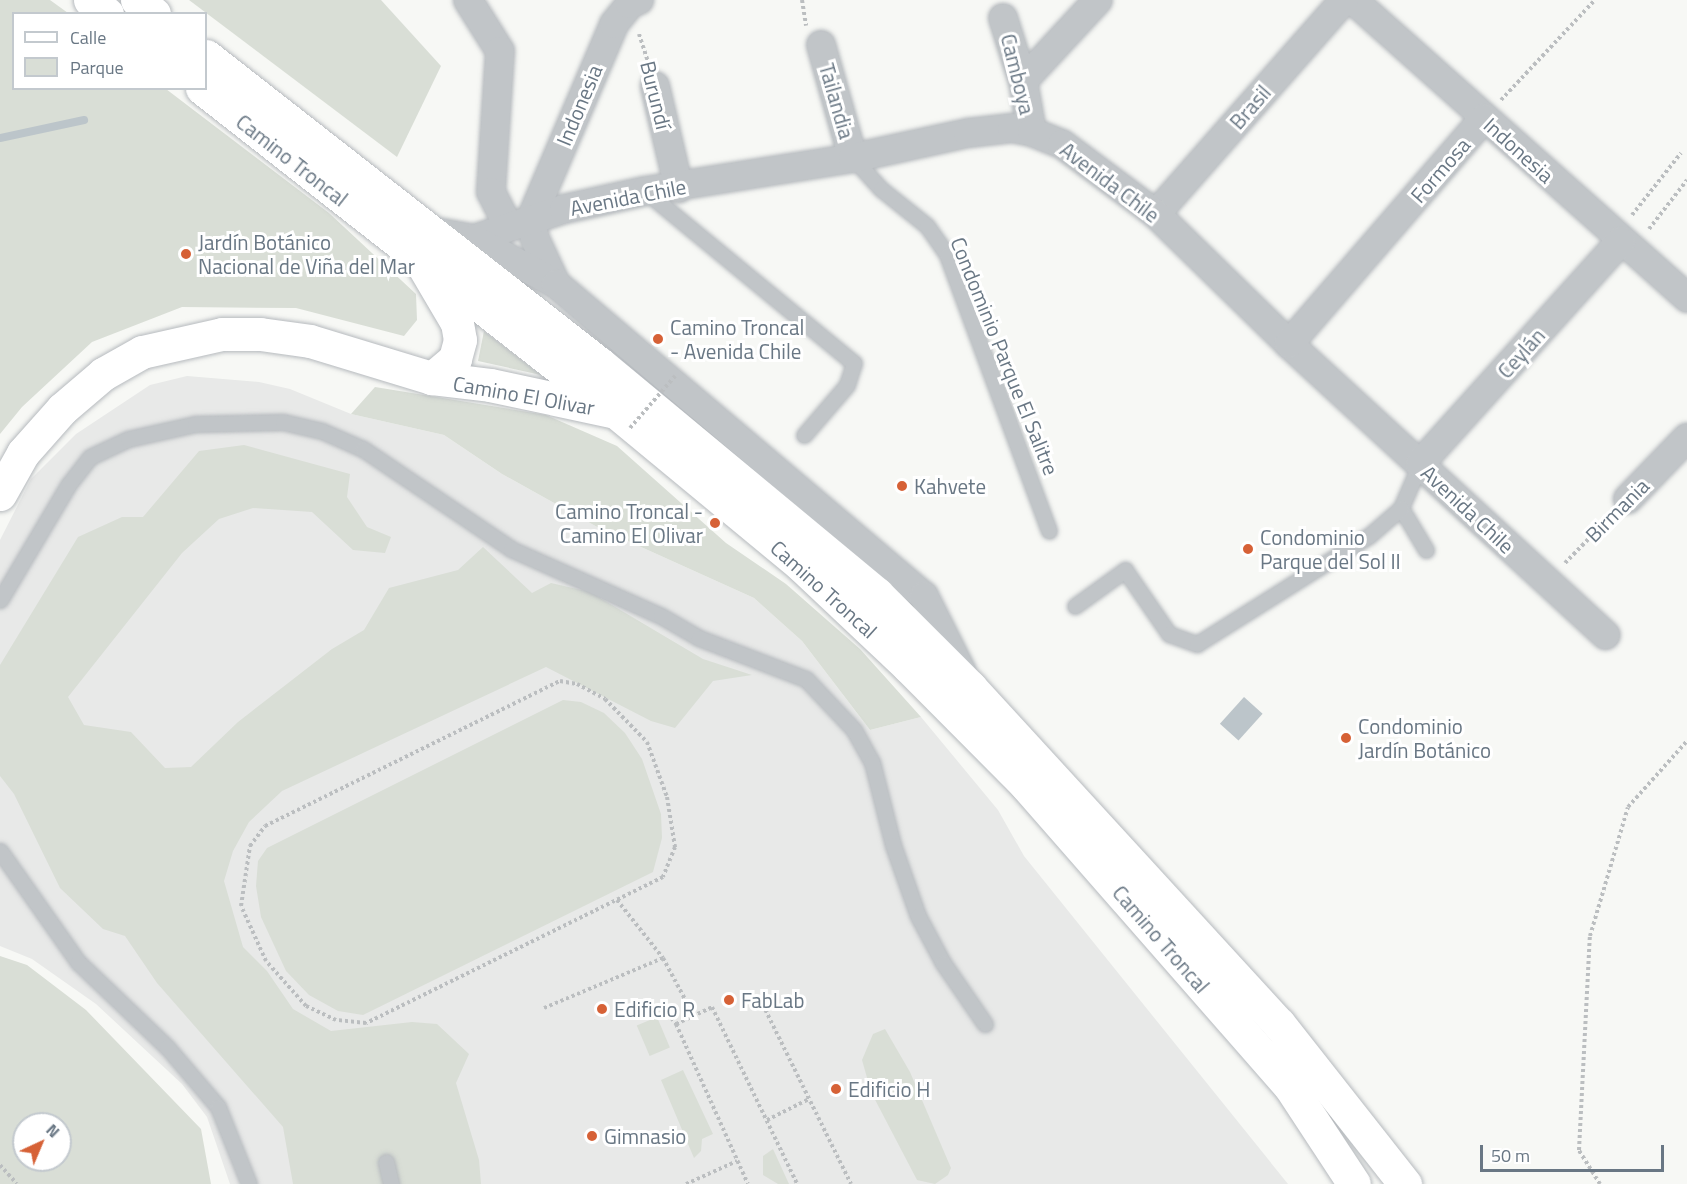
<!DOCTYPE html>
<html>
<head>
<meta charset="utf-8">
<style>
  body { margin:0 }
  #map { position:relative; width:1687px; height:1184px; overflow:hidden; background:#f7f8f5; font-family:"Titillium Web",sans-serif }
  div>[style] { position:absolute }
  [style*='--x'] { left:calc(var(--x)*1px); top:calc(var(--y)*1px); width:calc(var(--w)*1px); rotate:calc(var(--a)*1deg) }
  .built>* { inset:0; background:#e8e9e8 }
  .green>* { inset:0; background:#d9ded6; transform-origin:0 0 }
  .water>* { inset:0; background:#bcc5ca; transform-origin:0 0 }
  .stream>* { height:8px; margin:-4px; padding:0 4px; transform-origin:4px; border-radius:4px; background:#bcc5ca }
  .path>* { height:4px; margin-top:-2px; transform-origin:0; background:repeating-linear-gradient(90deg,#bbbec0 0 3px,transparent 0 6px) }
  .roads { filter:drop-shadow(0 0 2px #b6babe) drop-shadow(0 0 2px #b6babe) }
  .service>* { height:15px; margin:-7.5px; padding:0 7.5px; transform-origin:7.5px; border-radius:7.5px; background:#c1c5c8 }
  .minor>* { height:28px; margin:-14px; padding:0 14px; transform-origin:14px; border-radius:14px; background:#c1c5c8 }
  .secondary>* { height:33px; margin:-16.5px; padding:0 16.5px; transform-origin:16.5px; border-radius:16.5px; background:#fff }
  .primary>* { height:33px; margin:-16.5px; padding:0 16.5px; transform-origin:16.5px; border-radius:16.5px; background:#fff }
  .path-bridge>* { height:4px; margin-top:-2px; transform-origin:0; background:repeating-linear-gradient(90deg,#bbbec0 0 3px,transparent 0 6px) }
  .dots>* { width:16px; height:16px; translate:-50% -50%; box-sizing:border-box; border:3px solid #fff; border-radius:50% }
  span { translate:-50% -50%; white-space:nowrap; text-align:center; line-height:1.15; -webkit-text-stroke:6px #fff; paint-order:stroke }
  .street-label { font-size:21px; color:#697784 }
  .poi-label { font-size:21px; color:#697784 }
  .left { translate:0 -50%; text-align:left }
  .right { translate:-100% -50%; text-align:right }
  .legend { position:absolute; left:12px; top:12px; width:195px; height:78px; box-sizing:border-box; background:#fff; border:2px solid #c3c9ce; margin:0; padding:8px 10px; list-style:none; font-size:18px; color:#697784 }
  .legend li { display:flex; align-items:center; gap:12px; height:30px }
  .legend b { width:30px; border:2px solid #c3c9ce }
  .north { position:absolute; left:12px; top:1112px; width:60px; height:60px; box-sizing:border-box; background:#fff; border:2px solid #c3c9ce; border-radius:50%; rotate:44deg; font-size:16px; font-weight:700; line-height:24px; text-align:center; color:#697784 }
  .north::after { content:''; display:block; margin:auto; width:21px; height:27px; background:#d66136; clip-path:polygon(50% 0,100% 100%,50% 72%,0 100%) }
  .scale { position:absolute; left:1480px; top:1145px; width:184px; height:27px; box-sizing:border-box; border:3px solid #697784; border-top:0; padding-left:8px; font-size:18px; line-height:21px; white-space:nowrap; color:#697784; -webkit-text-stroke:4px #fff; paint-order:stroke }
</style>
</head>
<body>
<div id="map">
  <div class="built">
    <i style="clip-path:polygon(187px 376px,259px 382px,290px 389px,351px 414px,444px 435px,502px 474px,599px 528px,754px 598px,802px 641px,870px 730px,921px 717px,998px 810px,1024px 856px,1288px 1184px,230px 1184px,207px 1117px,182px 1084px,96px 1004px,32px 959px,0 946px,0 540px,31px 479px,76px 434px,150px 385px)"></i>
  </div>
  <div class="green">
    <i style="clip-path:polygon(0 0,50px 0,68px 13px,14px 14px,14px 88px,166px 89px,329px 213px,416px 294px,417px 320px,404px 336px,296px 308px,182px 307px,92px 342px,22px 407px,0 434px)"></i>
    <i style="clip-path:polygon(189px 0,381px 0,441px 66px,397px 157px)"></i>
    <i style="clip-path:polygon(484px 331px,541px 375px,478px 361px)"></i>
    <i style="clip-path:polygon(375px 387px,546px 415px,617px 446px,726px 543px,786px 584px,860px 649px,921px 717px,870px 730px,802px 641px,754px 598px,599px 528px,502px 474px,444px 435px,351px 414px)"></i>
    <i style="clip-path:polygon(244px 445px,350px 474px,347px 497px,367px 527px,391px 537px,385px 553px,353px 550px,312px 512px,253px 508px,219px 519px,182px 553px,68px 697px,84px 725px,131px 732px,165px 768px,191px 767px,238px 722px,332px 649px,364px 630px,389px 588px,458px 570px,483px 547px,532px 593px,551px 583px,590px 592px,703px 659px,752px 675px,713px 681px,675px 728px,651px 721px,546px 667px,282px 791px,249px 822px,233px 851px,224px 881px,243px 947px,267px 971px,293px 1009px,331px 1031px,412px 1022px,437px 1024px,469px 1054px,456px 1083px,479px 1160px,481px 1184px,293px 1184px,283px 1127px,157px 983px,125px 936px,103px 929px,60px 888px,14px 794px,0 776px,0 665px,78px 537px,122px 517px,143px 517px,199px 451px)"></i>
    <i style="clip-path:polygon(563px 700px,581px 702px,604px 713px,625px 733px,642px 759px,661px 814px,662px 838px,653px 872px,363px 1015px,338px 1011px,309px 995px,286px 971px,261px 917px,256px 886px,258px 861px,267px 848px)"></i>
    <i style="clip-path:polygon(evenodd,0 956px,27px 965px,86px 1010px,201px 1129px,211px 1184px,0 1184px,0 956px,24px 1124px,60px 1124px,60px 1160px,24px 1160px,24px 1124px)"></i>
    <i style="left:657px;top:1017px;width:33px;height:22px;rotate:67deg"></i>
    <i style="clip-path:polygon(885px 1029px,910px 1072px,951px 1168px,948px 1175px,935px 1184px,917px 1180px,871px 1092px,862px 1060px,873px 1034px)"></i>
    <i style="clip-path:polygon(683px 1070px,713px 1134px,702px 1139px,701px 1151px,694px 1158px,661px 1080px)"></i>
    <i style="clip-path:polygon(773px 1149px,789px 1184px,778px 1184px,763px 1175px,763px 1156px)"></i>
  </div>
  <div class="water">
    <i style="left:1244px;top:697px;width:25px;height:36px;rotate:42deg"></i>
  </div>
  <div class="stream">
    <i style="--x:0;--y:138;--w:86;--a:-12.1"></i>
  </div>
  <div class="path">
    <i style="--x:802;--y:0;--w:26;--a:81"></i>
    <i style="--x:639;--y:34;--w:29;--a:72"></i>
    <i style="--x:1501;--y:100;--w:137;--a:-46.8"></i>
    <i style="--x:1632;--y:215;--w:79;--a:-51.7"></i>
    <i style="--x:1649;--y:229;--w:62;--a:-52.2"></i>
    <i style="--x:1565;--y:563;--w:64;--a:-45.6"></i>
    <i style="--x:560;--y:681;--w:17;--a:10"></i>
    <i style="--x:577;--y:684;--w:32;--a:28"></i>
    <i style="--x:605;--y:699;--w:60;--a:45.7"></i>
    <i style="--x:647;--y:742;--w:59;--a:70"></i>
    <i style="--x:667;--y:797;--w:51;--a:80.9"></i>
    <i style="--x:675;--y:847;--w:32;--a:112"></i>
    <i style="--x:663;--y:877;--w:331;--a:153.8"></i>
    <i style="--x:366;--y:1023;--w:30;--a:-174"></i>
    <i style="--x:336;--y:1020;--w:33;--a:-155"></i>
    <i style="--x:306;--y:1006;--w:60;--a:-131.6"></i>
    <i style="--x:266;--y:961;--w:60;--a:-114.4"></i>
    <i style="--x:241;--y:906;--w:61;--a:-81.5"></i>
    <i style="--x:250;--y:846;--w:25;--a:-53"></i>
    <i style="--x:265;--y:826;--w:329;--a:-26.2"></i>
    <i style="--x:617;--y:900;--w:74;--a:51.6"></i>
    <i style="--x:760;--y:999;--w:206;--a:63.8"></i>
    <i style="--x:660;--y:1004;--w:26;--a:51"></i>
    <i style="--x:676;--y:1024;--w:175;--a:65.8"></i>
    <i style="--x:544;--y:1008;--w:129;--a:-22.8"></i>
    <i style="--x:663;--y:958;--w:66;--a:61.9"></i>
    <i style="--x:676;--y:1024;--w:40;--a:-25"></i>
    <i style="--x:712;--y:1007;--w:196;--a:64.3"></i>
    <i style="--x:767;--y:1120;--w:47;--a:-26.6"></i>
    <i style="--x:0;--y:1165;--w:25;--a:48"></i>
    <i style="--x:686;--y:1184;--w:56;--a:-24.3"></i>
    <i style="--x:1600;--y:1184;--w:40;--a:-122"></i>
    <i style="--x:1579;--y:1150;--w:214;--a:-87.1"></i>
    <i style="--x:1590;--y:936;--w:134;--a:-73.6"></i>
    <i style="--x:1628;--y:807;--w:89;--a:-48.2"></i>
  </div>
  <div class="roads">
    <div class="service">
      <i style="--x:853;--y:158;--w:42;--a:47.9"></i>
      <i style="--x:881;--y:189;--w:59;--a:38.8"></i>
      <i style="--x:927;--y:226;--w:35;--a:55"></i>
      <i style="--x:947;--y:255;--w:294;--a:69.7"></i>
      <i style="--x:645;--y:191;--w:271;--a:39.5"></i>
      <i style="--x:854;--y:363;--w:23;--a:108"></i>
      <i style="--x:847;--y:385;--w:66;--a:130.7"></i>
      <i style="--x:1420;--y:464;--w:48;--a:113.4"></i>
      <i style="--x:1401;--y:508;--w:49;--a:59.2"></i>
      <i style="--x:0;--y:600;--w:135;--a:-59.3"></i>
      <i style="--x:69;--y:484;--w:34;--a:-52"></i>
      <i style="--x:90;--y:457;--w:42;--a:-25.3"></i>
      <i style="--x:128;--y:439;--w:69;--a:-12.6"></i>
      <i style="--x:195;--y:424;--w:88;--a:-1.3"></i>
      <i style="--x:283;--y:422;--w:40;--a:13"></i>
      <i style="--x:322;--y:431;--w:45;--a:23.7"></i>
      <i style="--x:363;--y:449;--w:179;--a:34"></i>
      <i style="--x:511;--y:549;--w:164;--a:24.1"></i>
      <i style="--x:661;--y:616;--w:44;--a:30.1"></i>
      <i style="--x:699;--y:638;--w:115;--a:21"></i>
      <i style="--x:806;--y:679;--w:70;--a:46.7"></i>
      <i style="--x:854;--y:730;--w:37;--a:61"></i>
      <i style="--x:872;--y:762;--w:86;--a:75.8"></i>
      <i style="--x:893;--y:845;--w:75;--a:70.6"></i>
      <i style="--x:918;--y:916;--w:53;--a:62"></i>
      <i style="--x:943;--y:963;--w:74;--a:55.5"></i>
      <i style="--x:1075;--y:606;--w:62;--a:-35.8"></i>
      <i style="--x:1125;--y:570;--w:78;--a:55.5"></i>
      <i style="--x:1169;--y:634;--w:30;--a:20"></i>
      <i style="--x:1197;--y:644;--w:204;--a:-32.2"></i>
      <i style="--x:1370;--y:535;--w:41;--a:-41.1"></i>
      <i style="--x:0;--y:851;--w:136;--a:54.9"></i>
      <i style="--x:78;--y:962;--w:123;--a:43.7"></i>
      <i style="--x:167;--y:1047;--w:79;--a:49.6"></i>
      <i style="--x:218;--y:1107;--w:83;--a:68.1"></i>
      <i style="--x:386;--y:1162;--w:23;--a:77"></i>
    </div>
    <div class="minor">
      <i style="--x:468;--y:0;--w:60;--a:57.9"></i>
      <i style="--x:500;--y:51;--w:141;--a:93.7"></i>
      <i style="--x:491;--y:192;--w:38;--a:63"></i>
      <i style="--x:1353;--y:0;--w:448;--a:41.7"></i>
      <i style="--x:1003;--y:18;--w:66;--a:72.4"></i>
      <i style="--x:1023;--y:81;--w:52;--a:80"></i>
      <i style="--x:821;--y:45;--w:117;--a:74.2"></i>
      <i style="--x:1023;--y:81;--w:110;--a:-47.2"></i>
      <i style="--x:655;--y:86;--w:105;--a:76.8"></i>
      <i style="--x:1156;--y:214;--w:285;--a:-48.7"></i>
      <i style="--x:531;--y:219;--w:212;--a:-66.9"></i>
      <i style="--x:614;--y:24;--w:26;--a:-51"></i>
      <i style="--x:630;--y:4;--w:10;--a:-24"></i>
      <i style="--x:531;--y:219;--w:20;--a:79"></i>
      <i style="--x:535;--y:239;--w:50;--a:65"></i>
      <i style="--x:431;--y:231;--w:44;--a:10.5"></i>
      <i style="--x:474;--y:239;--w:95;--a:-18.4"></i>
      <i style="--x:564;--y:209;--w:83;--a:-12.5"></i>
      <i style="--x:645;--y:191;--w:211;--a:-9"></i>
      <i style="--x:853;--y:158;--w:118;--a:-12.3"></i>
      <i style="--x:968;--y:133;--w:44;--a:-6.5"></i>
      <i style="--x:1012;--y:128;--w:20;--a:11"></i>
      <i style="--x:1032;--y:132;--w:32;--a:22"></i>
      <i style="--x:1062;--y:144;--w:117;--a:36.7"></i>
      <i style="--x:1156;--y:214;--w:186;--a:44.3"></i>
      <i style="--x:1289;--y:344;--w:430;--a:42.6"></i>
      <i style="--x:474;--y:239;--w:94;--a:28.8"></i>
      <i style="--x:556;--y:284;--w:482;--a:40.3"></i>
      <i style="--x:924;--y:596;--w:85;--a:63.4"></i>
      <i style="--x:1289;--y:344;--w:298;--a:-49.2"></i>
      <i style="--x:1420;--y:464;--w:300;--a:-48"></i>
      <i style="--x:1628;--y:499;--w:85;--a:-46"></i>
    </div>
    <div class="secondary">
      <i style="--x:421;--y:262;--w:71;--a:59.5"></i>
      <i style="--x:457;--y:323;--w:17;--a:80"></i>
      <i style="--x:460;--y:340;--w:20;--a:105"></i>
      <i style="--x:455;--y:359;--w:30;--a:140"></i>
      <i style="--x:0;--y:494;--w:47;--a:-60.7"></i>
      <i style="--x:23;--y:453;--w:59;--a:-48.4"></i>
      <i style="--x:62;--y:409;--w:54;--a:-40.5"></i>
      <i style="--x:103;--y:374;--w:45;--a:-29.4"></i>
      <i style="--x:142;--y:352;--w:82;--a:-12.7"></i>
      <i style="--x:222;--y:334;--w:38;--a:0"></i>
      <i style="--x:260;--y:334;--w:50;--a:8"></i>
      <i style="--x:310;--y:341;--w:127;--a:16.9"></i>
      <i style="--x:432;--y:378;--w:58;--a:6.9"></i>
      <i style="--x:490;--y:385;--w:129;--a:12.1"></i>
    </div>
    <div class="primary">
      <i style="--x:90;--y:0;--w:22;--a:39"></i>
      <i style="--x:137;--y:0;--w:22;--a:39"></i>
      <i style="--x:206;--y:56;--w:500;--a:38.02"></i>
      <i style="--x:600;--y:364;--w:360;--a:39.7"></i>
      <i style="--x:877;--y:594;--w:132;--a:45"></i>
      <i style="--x:970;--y:687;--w:457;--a:47.5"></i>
      <i style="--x:1279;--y:1024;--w:204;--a:51.8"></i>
      <i style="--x:202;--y:88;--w:526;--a:38.05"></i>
      <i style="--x:616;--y:412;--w:241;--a:39.6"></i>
      <i style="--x:802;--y:566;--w:146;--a:43.3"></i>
      <i style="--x:908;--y:666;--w:168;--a:45.2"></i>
      <i style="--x:1026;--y:785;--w:399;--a:48.8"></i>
      <i style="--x:1289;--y:1085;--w:118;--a:56.7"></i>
    </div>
  </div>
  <div class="path-bridge">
    <i style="--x:630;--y:428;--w:69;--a:-49.1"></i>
  </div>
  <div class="dots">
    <i style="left:186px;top:254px;background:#d66136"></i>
    <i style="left:658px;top:339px;background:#d66136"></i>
    <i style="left:902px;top:486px;background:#d66136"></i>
    <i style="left:715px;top:523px;background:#d66136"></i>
    <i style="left:1248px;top:549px;background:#d66136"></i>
    <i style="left:1346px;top:738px;background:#d66136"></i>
    <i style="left:729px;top:1000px;background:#d66136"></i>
    <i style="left:602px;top:1009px;background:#d66136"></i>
    <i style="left:836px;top:1089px;background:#d66136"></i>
    <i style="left:592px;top:1136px;background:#d66136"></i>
  </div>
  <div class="street-label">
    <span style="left:1018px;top:74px;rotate:76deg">Camboya</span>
    <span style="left:656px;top:95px;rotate:76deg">Burundí</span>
    <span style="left:837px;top:101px;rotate:74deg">Tailandia</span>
    <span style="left:579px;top:105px;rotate:-67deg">Indonesia</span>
    <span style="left:1250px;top:107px;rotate:-49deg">Brasil</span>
    <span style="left:1519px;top:150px;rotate:42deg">Indonesia</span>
    <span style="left:292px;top:160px;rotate:38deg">Camino Troncal</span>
    <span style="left:1440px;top:170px;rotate:-49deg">Formosa</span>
    <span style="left:1110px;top:182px;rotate:37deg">Avenida Chile</span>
    <span style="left:628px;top:197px;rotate:-11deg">Avenida Chile</span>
    <span style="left:1521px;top:353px;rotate:-48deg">Ceylán</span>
    <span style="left:1005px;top:356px;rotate:68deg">Condominio Parque El Salitre</span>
    <span style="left:524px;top:395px;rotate:10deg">Camino El Olivar</span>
    <span style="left:1468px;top:509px;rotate:43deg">Avenida Chile</span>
    <span style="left:1617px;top:510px;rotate:-45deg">Birmania</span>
    <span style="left:824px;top:589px;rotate:42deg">Camino Troncal</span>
    <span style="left:1161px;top:939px;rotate:49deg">Camino Troncal</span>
  </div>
  <div class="poi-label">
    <span class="left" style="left:198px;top:254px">Jardín Botánico<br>Nacional de Viña del Mar</span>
    <span class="left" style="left:670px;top:339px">Camino Troncal<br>- Avenida Chile</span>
    <span class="left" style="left:914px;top:486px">Kahvete</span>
    <span class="right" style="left:703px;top:523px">Camino Troncal -<br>Camino El Olivar</span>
    <span class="left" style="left:1260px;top:549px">Condominio<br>Parque del Sol II</span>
    <span class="left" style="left:1358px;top:738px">Condominio<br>Jardín Botánico</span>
    <span class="left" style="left:741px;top:1000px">FabLab</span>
    <span class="left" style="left:614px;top:1009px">Edificio R</span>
    <span class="left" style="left:848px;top:1089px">Edificio H</span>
    <span class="left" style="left:604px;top:1136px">Gimnasio</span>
  </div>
  <ul class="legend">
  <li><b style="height:8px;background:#fff"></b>Calle</li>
  <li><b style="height:16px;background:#d9ded6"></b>Parque</li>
  </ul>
  <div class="north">N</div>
  <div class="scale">50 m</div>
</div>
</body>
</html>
